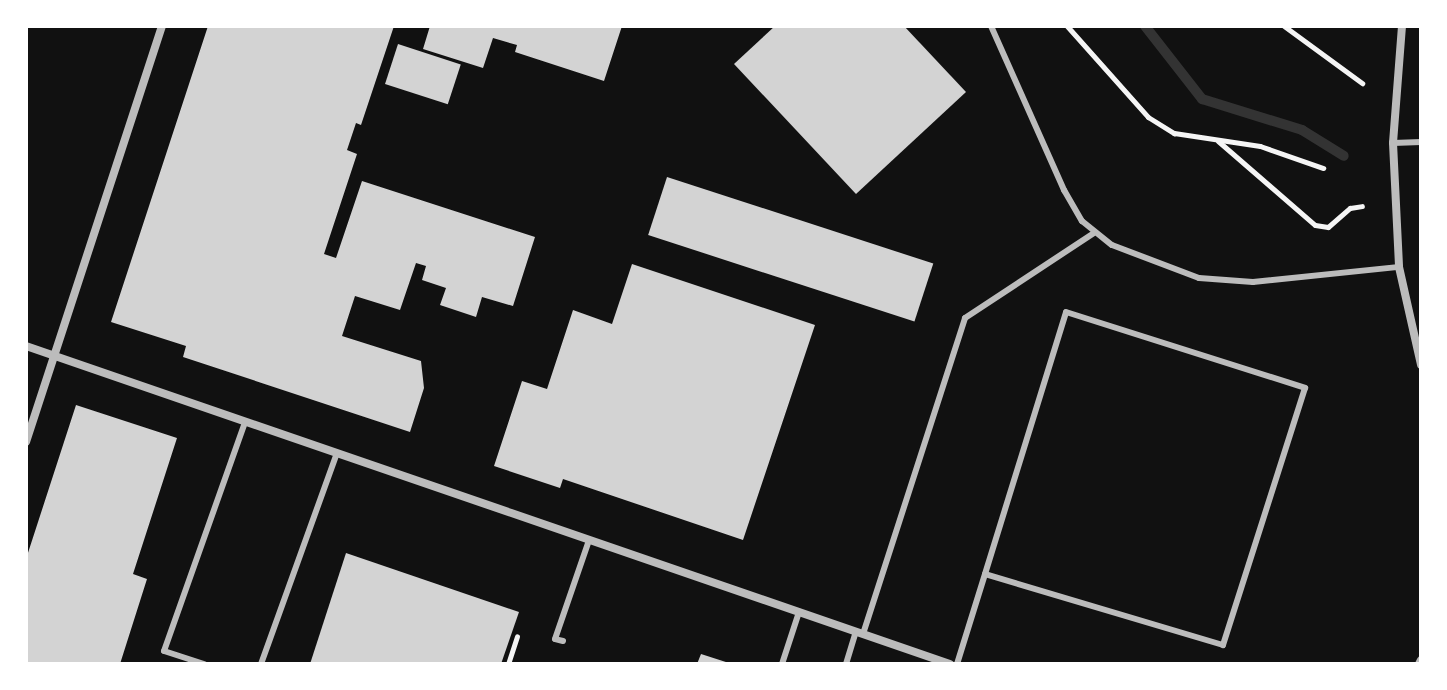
<!DOCTYPE html>
<html>
<head>
<meta charset="utf-8">
<style>
  body { margin:0 }
  #map { position:relative; width:1447px; height:690px; overflow:hidden; background:#111; font-family:"Fira Sans Condensed",sans-serif }
  div>[style] { position:absolute }
  [style*='--x'] { left:calc(var(--x)*1px); top:calc(var(--y)*1px); width:calc(var(--w)*1px); rotate:calc(var(--a)*1deg) }
  .stream>* { height:10px; margin:-5px; padding:0 5px; transform-origin:5px; border-radius:5px; background:#333 }
  .building>* { inset:0; background:#d3d3d3; transform-origin:0 0 }
  .path>* { height:5px; margin:-2.5px; padding:0 2.5px; transform-origin:2.5px; border-radius:2.5px; background:#f5f5f5 }
  .service>* { height:6px; margin:-3px; padding:0 3px; transform-origin:3px; border-radius:3px; background:#bcbcbc }
  .minor>* { height:8px; margin:-4px; padding:0 4px; transform-origin:4px; border-radius:4px; background:#bcbcbc }
  span { translate:-50% -50%; white-space:nowrap; text-align:center; line-height:1.15; -webkit-text-stroke:6px #fff; paint-order:stroke }
  .frame { position:absolute; inset:0; border:28px solid #fff; pointer-events:none }
</style>
</head>
<body>
<div id="map">
  <div class="stream">
    <i style="--x:1145;--y:26;--w:93;--a:52"></i>
    <i style="--x:1202;--y:99;--w:105;--a:17.2"></i>
    <i style="--x:1302;--y:130;--w:49;--a:31.8"></i>
  </div>
  <div class="building">
    <i style="clip-path:polygon(208px 26px,394px 26px,361px 125px,356px 123px,347px 150px,357px 154px,324px 254px,336px 258px,362px 181px,535px 237px,513px 306px,482px 297px,476px 317px,440px 305px,446px 288px,422px 280px,426px 266px,416px 263px,400px 310px,355px 296px,342px 336px,421px 361px,424px 388px,410px 432px,183px 357px,186px 346px,111px 322px)"></i>
    <i style="clip-path:polygon(430px 26px,622px 26px,604px 81px,515px 52px,517px 45px,493px 38px,483px 68px,423px 49px)"></i>
    <i style="clip-path:polygon(775px 26px,904px 26px,966px 92px,856px 194px,734px 64px)"></i>
    <i style="left:398px;top:44px;width:66px;height:42px;rotate:18deg"></i>
    <i style="left:667px;top:177px;width:280px;height:61px;rotate:18deg"></i>
    <i style="clip-path:polygon(632px 264px,815px 325px,743px 540px,563px 479px,560px 488px,494px 466px,522px 381px,547px 389px,573px 310px,612px 324px)"></i>
    <i style="clip-path:polygon(76px 405px,177px 438px,133px 574px,147px 579px,120px 664px,26px 664px,26px 559px)"></i>
    <i style="clip-path:polygon(346px 553px,519px 612px,501px 664px,310px 664px)"></i>
    <i style="clip-path:polygon(701px 654px,729px 663px,729px 664px,697px 664px)"></i>
  </div>
  <div class="path">
    <i style="--x:1067;--y:26;--w:122;--a:48.3"></i>
    <i style="--x:1148;--y:117;--w:31;--a:32"></i>
    <i style="--x:1174;--y:133;--w:87;--a:8.6"></i>
    <i style="--x:1260;--y:146;--w:67;--a:19.2"></i>
    <i style="--x:1284;--y:26;--w:97;--a:36.2"></i>
    <i style="--x:1218;--y:141;--w:128;--a:40.9"></i>
    <i style="--x:1315;--y:225;--w:13;--a:9"></i>
    <i style="--x:1328;--y:227;--w:29;--a:-41"></i>
    <i style="--x:1350;--y:208;--w:12;--a:-9"></i>
    <i style="--x:508;--y:664;--w:29;--a:-72"></i>
  </div>
  <div class="service">
    <i style="--x:991;--y:26;--w:180;--a:66"></i>
    <i style="--x:1064;--y:190;--w:36;--a:60"></i>
    <i style="--x:1082;--y:221;--w:38;--a:39"></i>
    <i style="--x:1112;--y:245;--w:93;--a:20.8"></i>
    <i style="--x:1199;--y:278;--w:54;--a:4.2"></i>
    <i style="--x:1253;--y:282;--w:147;--a:-5.9"></i>
    <i style="--x:1393;--y:143;--w:28;--a:-2"></i>
    <i style="--x:863;--y:634;--w:332;--a:-72.1"></i>
    <i style="--x:965;--y:318;--w:154;--a:-33.4"></i>
    <i style="--x:563;--y:641;--w:8;--a:-166"></i>
    <i style="--x:555;--y:639;--w:105;--a:-71"></i>
    <i style="--x:204;--y:664;--w:42;--a:-162"></i>
    <i style="--x:164;--y:651;--w:243;--a:-70.5"></i>
    <i style="--x:261;--y:664;--w:224;--a:-70.2"></i>
    <i style="--x:782;--y:664;--w:55;--a:-71.9"></i>
    <i style="--x:846;--y:664;--w:34;--a:-73"></i>
    <i style="--x:957;--y:664;--w:94;--a:-72.7"></i>
    <i style="--x:985;--y:574;--w:274;--a:-72.8"></i>
    <i style="--x:1066;--y:312;--w:251;--a:17.6"></i>
    <i style="--x:1305;--y:388;--w:270;--a:107.7"></i>
    <i style="--x:1223;--y:645;--w:248;--a:-163.4"></i>
  </div>
  <div class="minor">
    <i style="--x:1402;--y:26;--w:117;--a:94.4"></i>
    <i style="--x:1393;--y:143;--w:124;--a:87.2"></i>
    <i style="--x:1399;--y:267;--w:100;--a:77.3"></i>
    <i style="--x:26;--y:346;--w:977;--a:18.99"></i>
    <i style="--x:26;--y:442;--w:438;--a:-71.9"></i>
    <i style="--x:1419;--y:664;--w:4;--a:-63"></i>
  </div>
  <div class="frame"></div>
</div>
</body>
</html>
